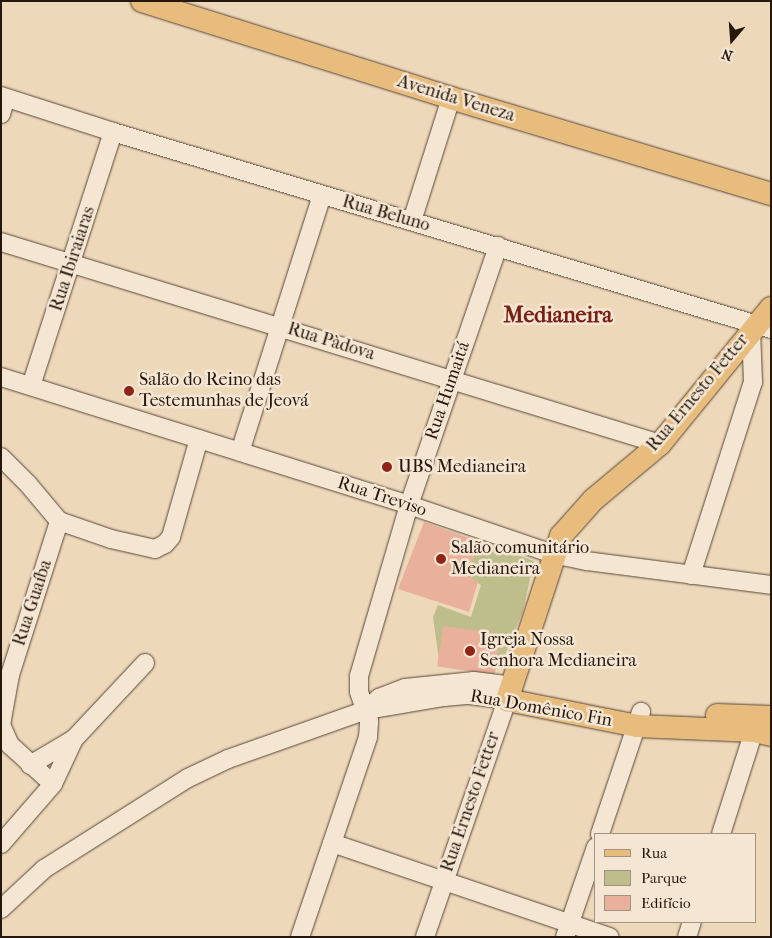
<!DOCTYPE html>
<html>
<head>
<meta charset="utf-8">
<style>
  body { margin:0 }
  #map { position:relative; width:772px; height:938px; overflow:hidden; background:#eed8ba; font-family:"IM FELL French Canon",serif }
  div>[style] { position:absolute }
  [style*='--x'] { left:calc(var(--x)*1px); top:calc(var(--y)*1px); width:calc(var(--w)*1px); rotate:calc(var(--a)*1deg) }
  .green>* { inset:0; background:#bebd8c }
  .building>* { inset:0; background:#e9b19b; transform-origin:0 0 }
  .roads { filter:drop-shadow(0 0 1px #574738) drop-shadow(0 0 1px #574738) }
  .minor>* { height:18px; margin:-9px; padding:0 9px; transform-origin:9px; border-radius:9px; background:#f4e6d2 }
  .major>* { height:22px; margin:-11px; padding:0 11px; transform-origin:11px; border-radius:11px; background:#e7bc7d }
  .dots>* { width:14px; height:14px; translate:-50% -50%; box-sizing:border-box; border:2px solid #f4e6d2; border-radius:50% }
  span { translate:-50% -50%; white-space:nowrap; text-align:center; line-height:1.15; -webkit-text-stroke:5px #f4e6d2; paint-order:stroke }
  .street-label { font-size:18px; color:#25170c }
  .poi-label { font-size:18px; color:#25170c }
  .left { translate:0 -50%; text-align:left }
  .district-label { font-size:22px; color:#7a1f14; font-weight:700 }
  .frame { position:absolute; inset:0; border:2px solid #25170c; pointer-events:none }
  .legend { position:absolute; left:594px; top:833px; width:162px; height:90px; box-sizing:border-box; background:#f4e6d2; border:1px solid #a19383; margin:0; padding:6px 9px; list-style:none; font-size:15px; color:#25170c }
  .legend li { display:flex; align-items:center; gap:10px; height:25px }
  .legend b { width:25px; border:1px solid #a19383 }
  .north { position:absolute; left:707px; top:15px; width:50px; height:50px; -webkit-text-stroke:4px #f4e6d2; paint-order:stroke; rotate:198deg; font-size:14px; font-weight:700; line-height:20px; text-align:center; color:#25170c }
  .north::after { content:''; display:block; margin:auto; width:18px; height:22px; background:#25170c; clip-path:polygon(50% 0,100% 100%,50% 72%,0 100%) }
</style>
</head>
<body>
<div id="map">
  <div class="green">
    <i style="clip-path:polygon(480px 542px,534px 561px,523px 611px,501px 665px,440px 667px,433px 617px,438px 605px,471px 617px,481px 585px,466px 575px)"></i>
  </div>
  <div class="building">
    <i style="clip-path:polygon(424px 522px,480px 542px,466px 575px,478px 582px,469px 612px,398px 589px)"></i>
    <i style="left:443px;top:626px;width:58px;height:41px;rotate:8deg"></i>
  </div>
  <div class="roads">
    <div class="minor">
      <i style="--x:1;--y:96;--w:118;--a:17.8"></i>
      <i style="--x:113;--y:132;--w:687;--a:16.67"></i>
      <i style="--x:1;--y:114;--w:17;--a:-73"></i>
      <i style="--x:412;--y:221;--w:129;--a:-72.4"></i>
      <i style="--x:1;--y:242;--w:689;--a:17.04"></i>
      <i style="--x:1;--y:377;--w:428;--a:17.4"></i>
      <i style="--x:409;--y:505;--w:152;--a:18.8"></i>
      <i style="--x:553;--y:554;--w:35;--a:12"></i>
      <i style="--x:587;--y:561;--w:186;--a:7.4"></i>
      <i style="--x:31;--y:386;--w:267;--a:-72.1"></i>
      <i style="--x:240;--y:452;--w:270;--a:-72.3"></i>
      <i style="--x:1;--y:457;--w:38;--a:45"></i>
      <i style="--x:28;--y:484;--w:48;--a:50"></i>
      <i style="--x:59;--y:521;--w:55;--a:19.1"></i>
      <i style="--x:111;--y:539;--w:45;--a:12.8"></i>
      <i style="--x:155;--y:549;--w:11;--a:-27"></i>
      <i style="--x:165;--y:544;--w:9;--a:-49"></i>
      <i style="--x:171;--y:537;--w:102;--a:-74.1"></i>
      <i style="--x:691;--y:575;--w:203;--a:-72.2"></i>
      <i style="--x:753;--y:382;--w:51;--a:-92.2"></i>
      <i style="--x:366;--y:709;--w:17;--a:-40"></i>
      <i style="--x:379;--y:698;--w:28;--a:-21"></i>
      <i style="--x:405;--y:688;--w:69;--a:-5.8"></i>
      <i style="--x:474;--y:681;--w:38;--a:7"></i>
      <i style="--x:30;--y:765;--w:51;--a:-30.6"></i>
      <i style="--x:53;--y:784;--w:58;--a:-137.8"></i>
      <i style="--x:10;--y:745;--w:22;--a:-114"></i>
      <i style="--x:1;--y:725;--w:51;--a:-79.8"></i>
      <i style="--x:10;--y:675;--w:162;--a:-72.3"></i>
      <i style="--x:600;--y:834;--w:129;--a:-71.4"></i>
      <i style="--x:721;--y:834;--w:119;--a:-72.3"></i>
      <i style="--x:332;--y:843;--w:293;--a:18.7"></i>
      <i style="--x:1;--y:844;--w:79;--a:-49.1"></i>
      <i style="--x:53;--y:784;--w:50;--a:-65"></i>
      <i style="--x:74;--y:739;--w:104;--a:-46.9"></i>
      <i style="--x:1;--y:909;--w:59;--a:-42.9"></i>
      <i style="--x:44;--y:869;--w:170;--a:-32.3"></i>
      <i style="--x:188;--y:778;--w:44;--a:-25.4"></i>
      <i style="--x:228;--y:759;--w:146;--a:-19.5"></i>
      <i style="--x:366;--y:710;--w:79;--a:-9.5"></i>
      <i style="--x:444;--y:697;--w:25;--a:-5"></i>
      <i style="--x:469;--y:695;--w:38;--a:7"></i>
      <i style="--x:507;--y:700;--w:251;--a:109.1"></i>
      <i style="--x:300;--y:937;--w:211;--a:-71.2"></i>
      <i style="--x:368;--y:737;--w:16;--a:-86"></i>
      <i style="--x:369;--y:721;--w:31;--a:-109"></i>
      <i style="--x:359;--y:692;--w:16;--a:-90"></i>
      <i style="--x:359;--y:676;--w:178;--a:-73.7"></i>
      <i style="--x:409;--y:505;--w:274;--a:-71"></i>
      <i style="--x:565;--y:937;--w:95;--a:-71"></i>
      <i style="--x:687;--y:937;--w:16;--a:-72"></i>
    </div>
    <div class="major">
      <i style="--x:142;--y:1;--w:324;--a:17.4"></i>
      <i style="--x:451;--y:98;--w:334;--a:16.7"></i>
      <i style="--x:771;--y:308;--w:176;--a:129.2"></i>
      <i style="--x:660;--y:444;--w:87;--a:140.1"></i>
      <i style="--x:593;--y:500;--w:48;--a:131.6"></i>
      <i style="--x:561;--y:536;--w:173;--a:108.2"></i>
      <i style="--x:507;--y:700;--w:133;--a:11.3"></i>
      <i style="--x:637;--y:726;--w:118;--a:2.4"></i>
      <i style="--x:755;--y:731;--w:16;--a:14"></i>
      <i style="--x:717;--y:715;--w:54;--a:2.1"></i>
    </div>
  </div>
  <div class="dots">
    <i style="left:129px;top:391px;background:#8f2418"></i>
    <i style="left:387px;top:467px;background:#8f2418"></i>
    <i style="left:441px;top:559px;background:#8f2418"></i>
    <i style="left:470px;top:651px;background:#8f2418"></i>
  </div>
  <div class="street-label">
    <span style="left:456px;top:99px;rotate:17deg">Avenida Veneza</span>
    <span style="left:386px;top:214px;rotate:16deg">Rua Beluno</span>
    <span style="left:73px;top:259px;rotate:-72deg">Rua Ibiraiaras</span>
    <span style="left:331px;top:342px;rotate:17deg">Rua Pàdova</span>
    <span style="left:448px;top:391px;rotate:-71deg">Rua Humaitá</span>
    <span style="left:698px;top:393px;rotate:-50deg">Rua Ernesto Fetter</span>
    <span style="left:382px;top:497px;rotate:18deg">Rua Treviso</span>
    <span style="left:33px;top:603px;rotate:-72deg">Rua Guaíba</span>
    <span style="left:541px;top:709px;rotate:10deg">Rua Domênico Fin</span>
    <span style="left:471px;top:802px;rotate:-71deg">Rua Ernesto Fetter</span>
  </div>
  <div class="poi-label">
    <span class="left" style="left:139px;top:391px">Salão do Reino das<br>Testemunhas de Jeová</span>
    <span class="left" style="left:398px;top:467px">UBS Medianeira</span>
    <span class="left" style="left:451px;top:559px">Salão comunitário<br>Medianeira</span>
    <span class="left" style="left:480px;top:651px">Igreja Nossa<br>Senhora Medianeira</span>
  </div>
  <div class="district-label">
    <span style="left:558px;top:316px">Medianeira</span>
  </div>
  <div class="frame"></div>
  <ul class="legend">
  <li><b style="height:6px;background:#e7bc7d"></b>Rua</li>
  <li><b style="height:14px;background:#bebd8c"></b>Parque</li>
  <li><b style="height:14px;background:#e9b19b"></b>Edifício</li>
  </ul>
  <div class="north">N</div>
</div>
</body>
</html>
